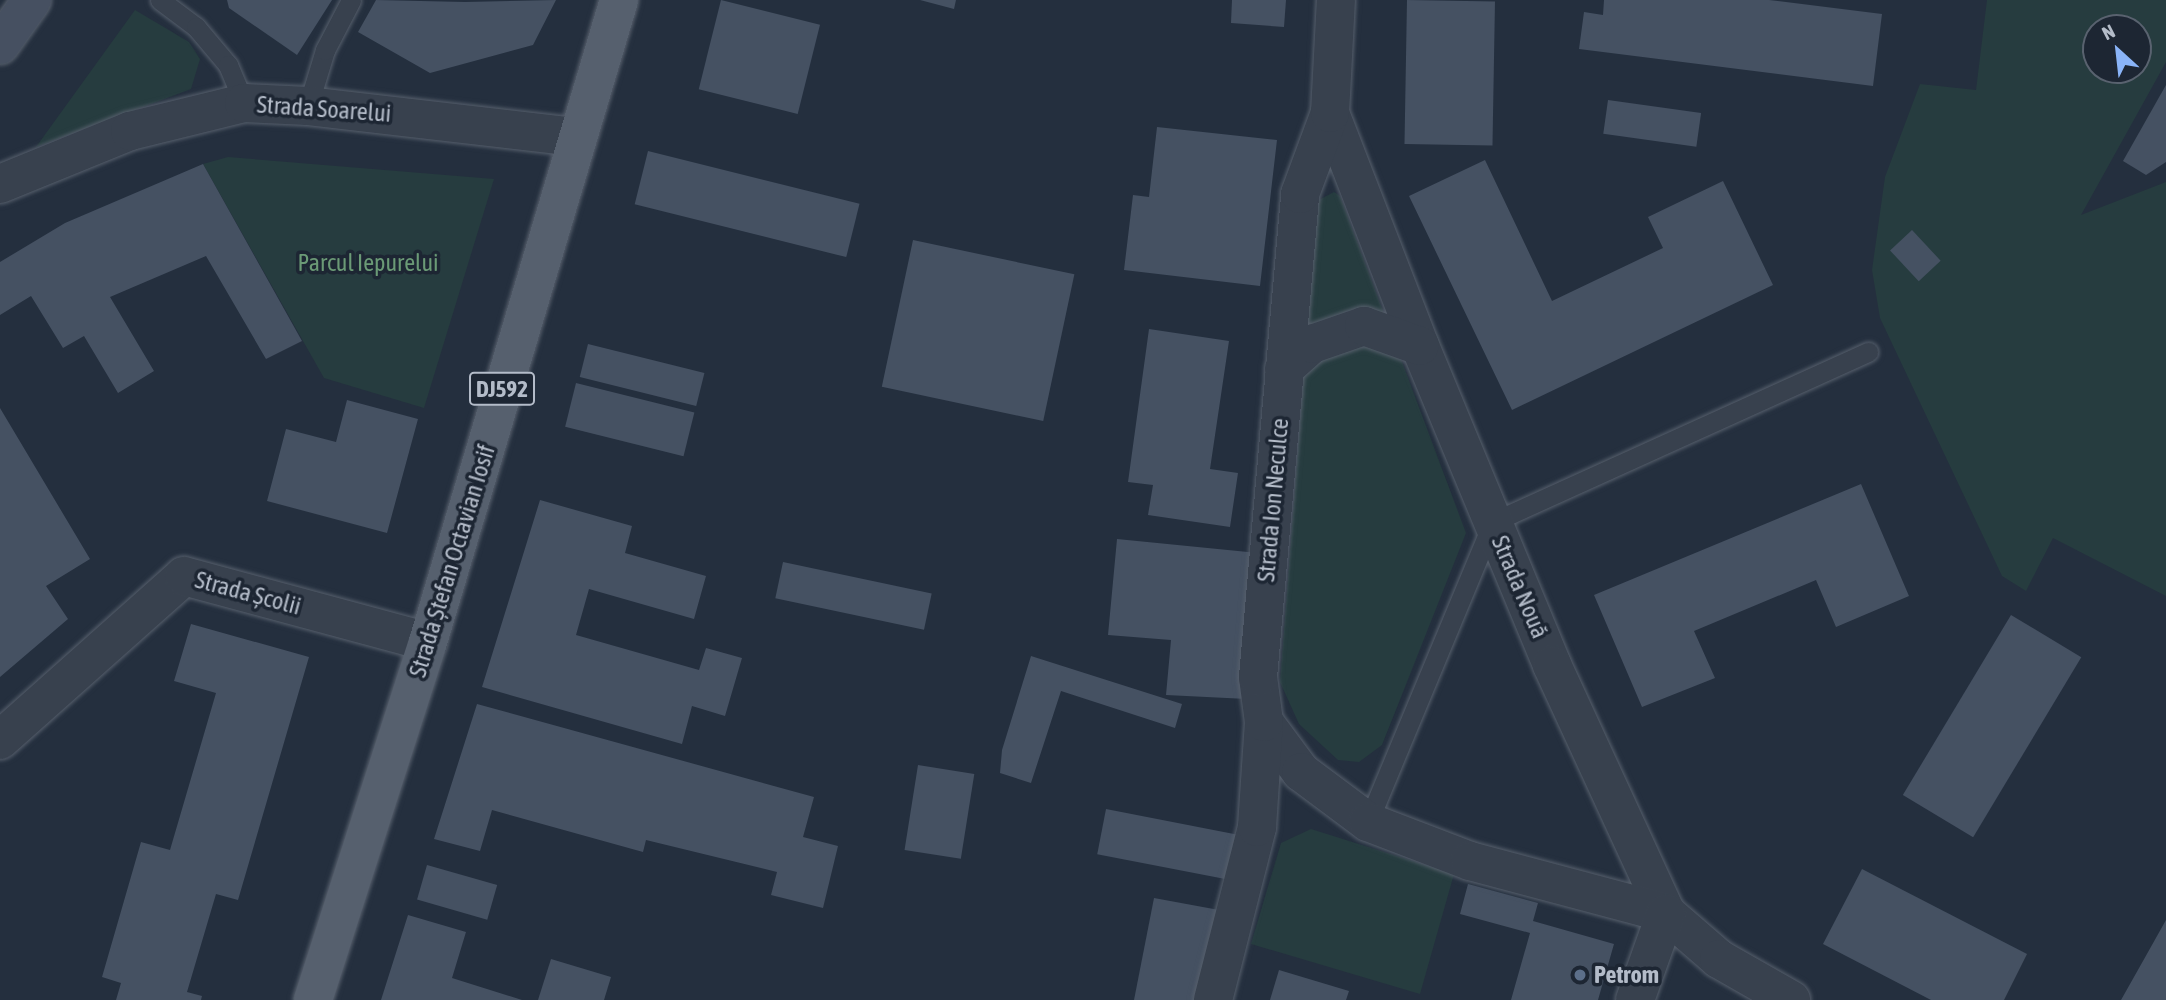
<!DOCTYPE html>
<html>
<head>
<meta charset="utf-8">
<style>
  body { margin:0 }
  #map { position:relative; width:2166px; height:1000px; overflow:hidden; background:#242f3e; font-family:"Asap Condensed",sans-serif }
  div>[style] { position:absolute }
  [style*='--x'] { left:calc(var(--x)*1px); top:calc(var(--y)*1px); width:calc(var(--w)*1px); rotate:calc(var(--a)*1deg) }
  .green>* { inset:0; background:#263c3f }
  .building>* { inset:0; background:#455162; transform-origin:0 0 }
  .roads { filter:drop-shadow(0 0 2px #565f6c) drop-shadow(0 0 2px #565f6c) }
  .lane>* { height:19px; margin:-9.5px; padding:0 9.5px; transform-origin:9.5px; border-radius:9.5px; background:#38414e }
  .street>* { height:38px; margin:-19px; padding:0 19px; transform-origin:19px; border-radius:19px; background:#38414e }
  .secondary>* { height:38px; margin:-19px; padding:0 19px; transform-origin:19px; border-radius:19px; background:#465061 }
  .primary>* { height:38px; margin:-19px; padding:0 19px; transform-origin:19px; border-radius:19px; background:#56606e }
  .dots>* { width:19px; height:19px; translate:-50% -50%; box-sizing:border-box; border:4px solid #1d2633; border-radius:50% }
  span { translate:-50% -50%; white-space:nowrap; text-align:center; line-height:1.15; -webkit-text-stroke:7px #1d2633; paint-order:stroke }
  .shield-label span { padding:2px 5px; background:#1d2633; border:2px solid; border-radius:5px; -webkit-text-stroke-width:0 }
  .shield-label { font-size:23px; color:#b4bcc9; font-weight:700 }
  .street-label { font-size:24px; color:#b4bcc9 }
  .park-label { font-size:24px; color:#6b9a76 }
  .poi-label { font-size:24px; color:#b4bcc9; font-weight:700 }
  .left { translate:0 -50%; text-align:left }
  .north { position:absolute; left:2082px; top:14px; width:70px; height:70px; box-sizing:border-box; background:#1d2633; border:2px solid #59626f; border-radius:50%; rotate:333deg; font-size:19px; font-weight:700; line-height:28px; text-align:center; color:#b4bcc9 }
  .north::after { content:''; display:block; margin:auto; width:24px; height:32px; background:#8ab4f8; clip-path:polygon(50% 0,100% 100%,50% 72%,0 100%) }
</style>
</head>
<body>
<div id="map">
  <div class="green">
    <i style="clip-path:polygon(evenodd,1987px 0,2166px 0,2166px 62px,2081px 215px,2166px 182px,2166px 596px,2053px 538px,2026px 591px,2002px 576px,1880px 318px,1872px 270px,1885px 177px,1920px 84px,1976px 90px,1987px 0,2096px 28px,2138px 28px,2138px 70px,2096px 70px,2096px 28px)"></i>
    <i style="clip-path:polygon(135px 10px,189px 42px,200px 59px,191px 89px,36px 147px)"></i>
    <i style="clip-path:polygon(228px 157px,494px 179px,424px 408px,324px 378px,203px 164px)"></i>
    <i style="clip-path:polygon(1334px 192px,1340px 196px,1466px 533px,1382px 745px,1359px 762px,1338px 760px,1299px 724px,1280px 682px,1313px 251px,1319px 200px)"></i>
    <i style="clip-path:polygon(1311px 829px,1454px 874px,1420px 994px,1251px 944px,1281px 843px)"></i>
  </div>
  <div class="building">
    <i style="clip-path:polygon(227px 0,332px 0,297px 55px,229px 8px)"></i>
    <i style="clip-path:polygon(376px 0,465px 2px,556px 0,533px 45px,430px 73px,358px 32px)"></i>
    <i style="left:721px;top:0;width:102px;height:92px;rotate:14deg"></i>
    <i style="clip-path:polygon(920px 0,956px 0,954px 9px)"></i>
    <i style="clip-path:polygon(1232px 0,1286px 0,1284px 27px,1231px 23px)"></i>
    <i style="left:1407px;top:0;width:88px;height:144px;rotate:1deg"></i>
    <i style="clip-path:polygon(1604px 0,1769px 0,1882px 14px,1873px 86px,1579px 49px,1584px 12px,1603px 15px)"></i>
    <i style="clip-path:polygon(2166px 85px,2166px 162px,2146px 175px,2123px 161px)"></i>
    <i style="left:1608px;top:100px;width:94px;height:34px;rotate:8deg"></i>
    <i style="clip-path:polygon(1157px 127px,1277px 140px,1260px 286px,1124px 270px,1133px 195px,1149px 197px)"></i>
    <i style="left:648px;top:151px;width:218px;height:55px;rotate:14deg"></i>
    <i style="clip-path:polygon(1485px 160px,1552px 301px,1663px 248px,1648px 217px,1723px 181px,1773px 285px,1512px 410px,1409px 196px)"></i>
    <i style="clip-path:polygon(203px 164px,302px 341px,266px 359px,206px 256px,110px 297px,154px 371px,118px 393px,84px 336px,63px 348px,31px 296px,0 315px,0 262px,65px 223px)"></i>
    <i style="left:1912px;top:230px;width:42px;height:30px;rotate:47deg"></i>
    <i style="left:913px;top:240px;width:165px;height:150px;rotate:12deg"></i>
    <i style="clip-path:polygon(1149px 329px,1229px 341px,1210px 469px,1238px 473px,1230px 527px,1148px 515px,1153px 485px,1128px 482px)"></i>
    <i style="left:588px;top:344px;width:120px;height:34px;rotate:14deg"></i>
    <i style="left:576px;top:383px;width:122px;height:45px;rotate:14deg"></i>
    <i style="clip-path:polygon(347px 400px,418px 419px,387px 533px,267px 501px,286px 429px,336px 442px)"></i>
    <i style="clip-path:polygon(0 408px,90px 559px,46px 586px,68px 619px,0 677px)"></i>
    <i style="clip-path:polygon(1861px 484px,1909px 596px,1836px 627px,1816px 580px,1694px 631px,1715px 678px,1642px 707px,1594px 595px)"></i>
    <i style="clip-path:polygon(540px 500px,632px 526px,625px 553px,706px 576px,694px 619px,589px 589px,576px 635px,699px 670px,706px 648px,742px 658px,725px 716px,692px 706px,682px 744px,482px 687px)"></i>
    <i style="clip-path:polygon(1117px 539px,1258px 553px,1247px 699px,1166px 695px,1171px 640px,1108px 635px)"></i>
    <i style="left:783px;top:562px;width:152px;height:37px;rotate:12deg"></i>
    <i style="left:2011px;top:615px;width:82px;height:210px;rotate:31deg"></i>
    <i style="clip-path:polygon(191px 624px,309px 657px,238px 900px,216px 894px,187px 992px,202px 996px,201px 1000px,116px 1000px,121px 983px,102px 977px,141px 842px,170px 850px,216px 693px,174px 681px)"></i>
    <i style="clip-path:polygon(1031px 656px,1182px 704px,1175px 728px,1061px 691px,1031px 783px,1000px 773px,1002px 750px)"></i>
    <i style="clip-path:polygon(477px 704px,814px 797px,803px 837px,838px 846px,823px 908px,771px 895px,777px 872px,646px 840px,643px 852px,492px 810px,480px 851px,434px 839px)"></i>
    <i style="left:918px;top:765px;width:57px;height:86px;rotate:9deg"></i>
    <i style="left:1106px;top:809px;width:133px;height:46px;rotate:11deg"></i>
    <i style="left:427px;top:865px;width:73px;height:36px;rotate:16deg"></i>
    <i style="clip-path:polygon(1862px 869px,2027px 954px,2004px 1000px,1931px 1000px,1823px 944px)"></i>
    <i style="clip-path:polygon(1468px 884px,1538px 903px,1533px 921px,1614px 944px,1598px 1000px,1511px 1000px,1530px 933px,1460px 914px)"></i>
    <i style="clip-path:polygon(1154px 898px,1219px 910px,1199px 1000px,1134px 1000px)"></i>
    <i style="clip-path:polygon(408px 915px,466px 932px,452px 978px,522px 1000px,381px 1000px)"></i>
    <i style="clip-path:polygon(2166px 920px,2166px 1000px,2121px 1000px,2143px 961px)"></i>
    <i style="clip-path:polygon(551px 959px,611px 977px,604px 1000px,538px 1000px)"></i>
    <i style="clip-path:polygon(1279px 970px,1349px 991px,1346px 1000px,1270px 1000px)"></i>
  </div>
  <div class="roads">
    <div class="lane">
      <i style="--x:160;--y:0;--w:45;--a:36.9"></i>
      <i style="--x:196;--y:27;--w:50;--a:49.9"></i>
      <i style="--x:228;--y:65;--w:41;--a:67.2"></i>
      <i style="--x:308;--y:106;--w:59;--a:-73.1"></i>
      <i style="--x:325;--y:50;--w:56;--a:-62.5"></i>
      <i style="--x:1368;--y:822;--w:325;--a:-67.4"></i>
      <i style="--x:1493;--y:522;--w:412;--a:-24.4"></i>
    </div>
    <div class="street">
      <i style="--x:1330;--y:113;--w:250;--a:68.9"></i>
      <i style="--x:1420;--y:346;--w:345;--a:67.5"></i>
      <i style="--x:1552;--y:665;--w:273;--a:65.3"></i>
      <i style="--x:1666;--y:913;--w:70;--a:41"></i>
      <i style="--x:1719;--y:959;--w:83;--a:29.7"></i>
      <i style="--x:0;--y:184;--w:140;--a:-22.2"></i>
      <i style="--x:130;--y:131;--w:117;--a:-13.8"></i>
      <i style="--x:244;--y:103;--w:64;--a:2.7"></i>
      <i style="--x:308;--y:106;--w:271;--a:6.6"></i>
      <i style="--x:1284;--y:369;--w:38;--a:-42"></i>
      <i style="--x:1312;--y:344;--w:55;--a:-19.1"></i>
      <i style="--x:1364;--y:326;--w:59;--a:19.7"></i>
      <i style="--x:1264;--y:722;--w:62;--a:53.5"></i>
      <i style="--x:1301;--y:772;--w:84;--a:36.7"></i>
      <i style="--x:1368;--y:822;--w:109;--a:20.9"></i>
      <i style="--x:1470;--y:861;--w:203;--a:14.9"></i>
      <i style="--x:0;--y:740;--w:246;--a:-41.7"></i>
      <i style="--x:184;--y:576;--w:253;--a:15.1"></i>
      <i style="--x:1213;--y:1000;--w:179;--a:-75.7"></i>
      <i style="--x:1257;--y:827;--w:105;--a:-86.2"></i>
      <i style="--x:1264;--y:722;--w:45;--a:-97.6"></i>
      <i style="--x:1258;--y:677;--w:485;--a:-85"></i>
      <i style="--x:1300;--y:194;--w:86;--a:-69.7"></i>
      <i style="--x:1330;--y:113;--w:113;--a:-87"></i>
      <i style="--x:1635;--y:1000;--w:92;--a:-70.4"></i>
    </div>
    <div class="secondary">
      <i style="--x:0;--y:45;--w:55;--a:-54.6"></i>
    </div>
    <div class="primary">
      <i style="--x:313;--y:1000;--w:376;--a:-72.2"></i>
      <i style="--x:428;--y:642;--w:670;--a:-73.43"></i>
    </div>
  </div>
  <div class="dots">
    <i style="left:1580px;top:975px;background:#5c6f8a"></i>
  </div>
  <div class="shield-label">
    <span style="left:502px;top:389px">DJ592</span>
  </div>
  <div class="street-label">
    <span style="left:324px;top:109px;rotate:4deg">Strada Soarelui</span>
    <span style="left:1273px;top:500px;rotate:-85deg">Strada Ion Neculce</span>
    <span style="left:452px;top:561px;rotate:-73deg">Strada Ștefan Octavian Iosif</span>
    <span style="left:1520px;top:587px;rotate:67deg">Strada Nouă</span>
    <span style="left:248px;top:593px;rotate:15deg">Strada Școlii</span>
  </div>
  <div class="park-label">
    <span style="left:368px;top:263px">Parcul Iepurelui</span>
  </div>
  <div class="poi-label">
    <span class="left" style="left:1594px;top:975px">Petrom</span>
  </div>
  <div class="north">N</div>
</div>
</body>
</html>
